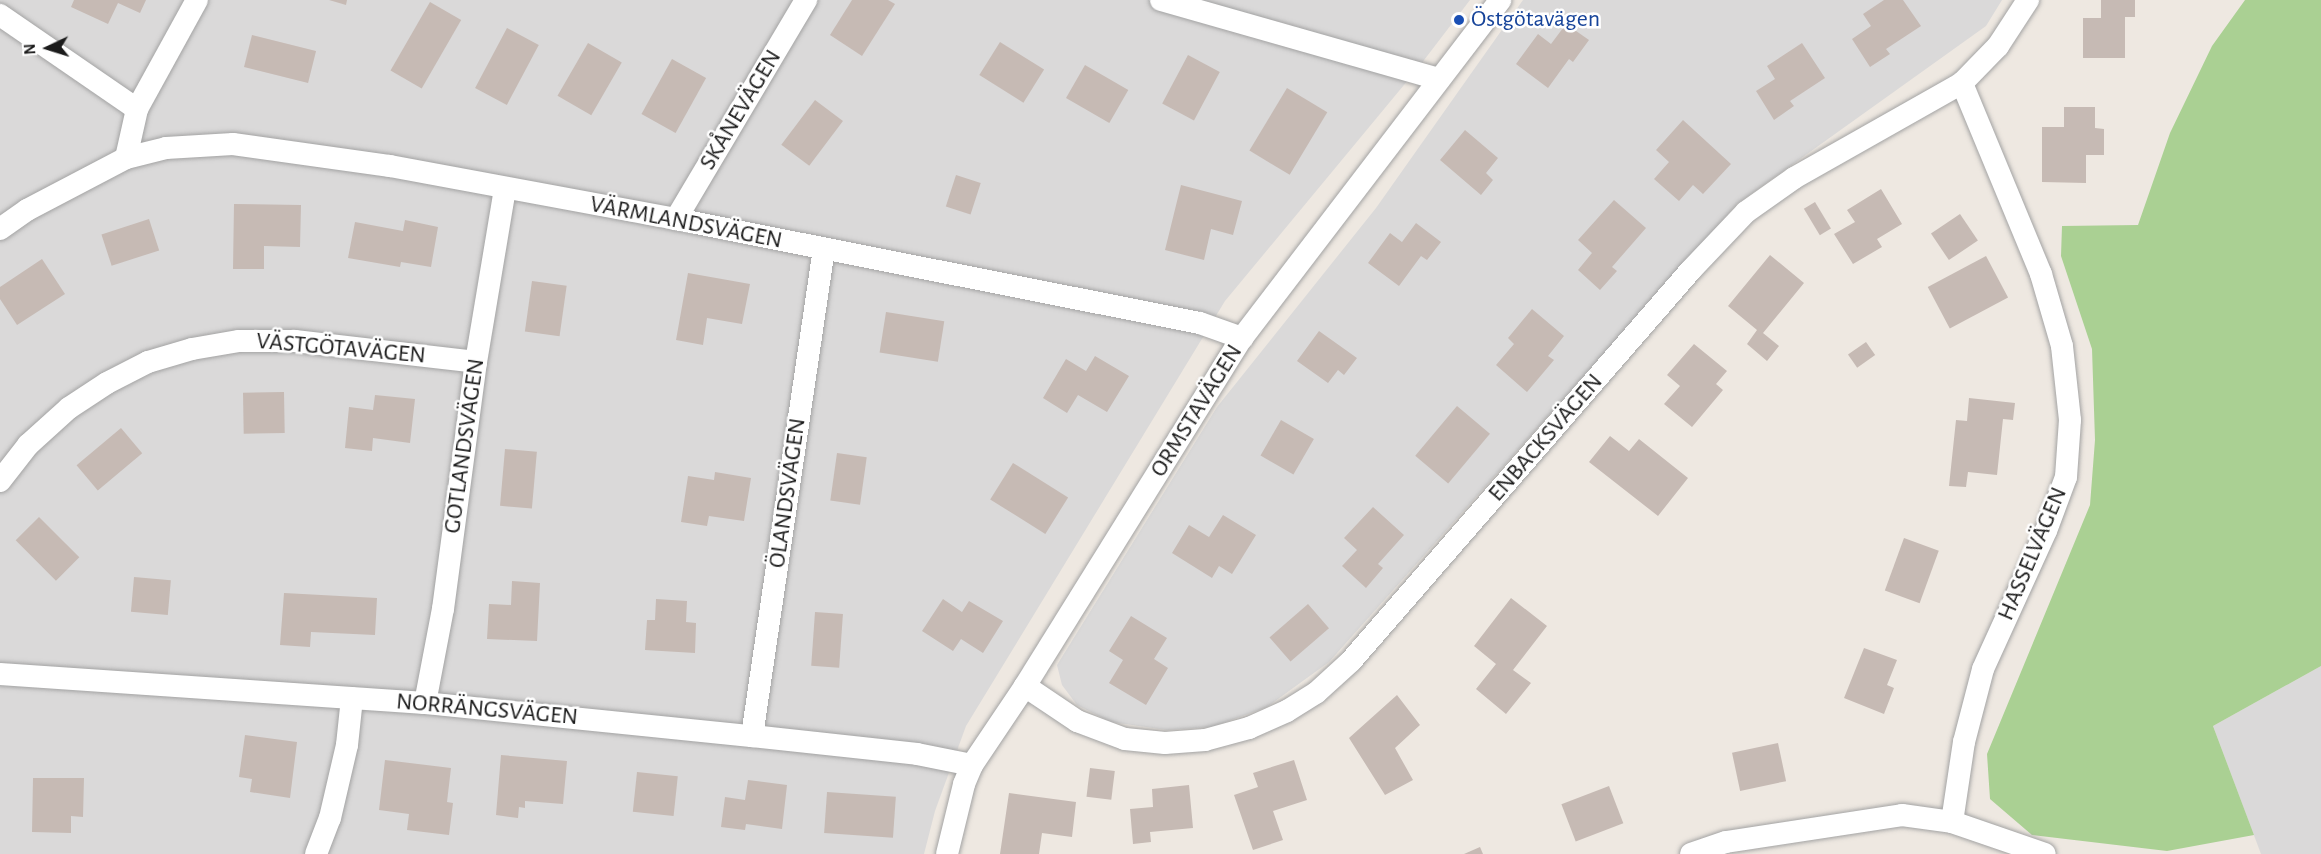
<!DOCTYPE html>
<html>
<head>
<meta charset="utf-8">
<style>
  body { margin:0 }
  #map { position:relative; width:2321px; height:854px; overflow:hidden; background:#eee8e1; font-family:"Alegreya Sans",sans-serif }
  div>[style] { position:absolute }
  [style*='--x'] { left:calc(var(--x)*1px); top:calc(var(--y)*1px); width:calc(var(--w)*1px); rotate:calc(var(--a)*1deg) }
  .residential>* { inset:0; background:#dad9d9 }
  .forest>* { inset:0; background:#aad093 }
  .building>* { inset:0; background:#c6bab4; transform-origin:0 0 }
  .roads { filter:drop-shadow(0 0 2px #a3a3a3) drop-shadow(0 0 2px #a3a3a3) }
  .minor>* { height:22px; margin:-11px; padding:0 11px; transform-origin:11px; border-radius:11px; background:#fff }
  .dots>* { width:16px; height:16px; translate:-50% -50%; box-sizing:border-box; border:3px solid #fff; border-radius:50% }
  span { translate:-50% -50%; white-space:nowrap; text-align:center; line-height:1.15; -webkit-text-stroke:5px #fff; paint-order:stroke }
  .transit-label { font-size:24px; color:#164399 }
  .left { translate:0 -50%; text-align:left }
  .street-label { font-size:24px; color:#1c1c1c }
  .north { position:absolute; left:18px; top:18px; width:60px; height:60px; -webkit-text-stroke:4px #fff; paint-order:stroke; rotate:266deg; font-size:16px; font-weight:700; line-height:24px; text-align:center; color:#1c1c1c }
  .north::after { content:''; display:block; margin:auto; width:21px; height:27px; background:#1c1c1c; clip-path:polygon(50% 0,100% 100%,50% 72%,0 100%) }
</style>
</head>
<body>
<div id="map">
  <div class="residential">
    <i style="clip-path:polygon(0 0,1470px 0,1418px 68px,1225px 301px,966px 726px,935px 811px,924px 854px,0 854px)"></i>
    <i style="clip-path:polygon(1523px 0,2002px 0,1986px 26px,1737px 204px,1329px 662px,1267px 707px,1212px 727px,1167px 730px,1111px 722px,1077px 705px,1062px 685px,1057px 665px,1217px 407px,1376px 208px)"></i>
    <i style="clip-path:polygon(2321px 666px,2321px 854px,2261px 854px,2213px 726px)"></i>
  </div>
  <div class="forest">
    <i style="clip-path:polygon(2245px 0,2321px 0,2321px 666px,2213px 726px,2254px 835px,2167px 851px,2032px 835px,1990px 799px,1987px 754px,2090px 505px,2095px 440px,2092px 349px,2061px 256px,2062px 226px,2138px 225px,2170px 133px,2212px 46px)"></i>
  </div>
  <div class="building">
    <i style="clip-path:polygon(74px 0,146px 0,140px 13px,118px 3px,108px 24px,71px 7px)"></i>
    <i style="clip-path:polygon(329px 0,347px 0,346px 5px)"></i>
    <i style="clip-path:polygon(852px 0,888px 0,895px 4px,862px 56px,830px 35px)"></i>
    <i style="clip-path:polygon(1884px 0,1903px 0,1921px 26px,1886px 49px,1890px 54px,1870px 67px,1852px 39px,1871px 26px,1863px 14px)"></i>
    <i style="clip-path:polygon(2101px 0,2135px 0,2135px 17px,2125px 17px,2125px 58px,2083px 58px,2083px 18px,2101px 18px)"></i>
    <i style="left:430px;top:2px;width:36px;height:79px;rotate:30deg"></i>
    <i style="clip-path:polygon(1566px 24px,1589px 40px,1573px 62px,1569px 59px,1548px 88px,1516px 64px,1538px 34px,1551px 44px)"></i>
    <i style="left:507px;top:28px;width:36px;height:68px;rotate:28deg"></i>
    <i style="left:252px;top:35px;width:66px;height:33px;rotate:14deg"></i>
    <i style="left:1000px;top:42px;width:52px;height:39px;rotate:32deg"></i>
    <i style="left:588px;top:43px;width:39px;height:61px;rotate:30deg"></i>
    <i style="clip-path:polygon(1802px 43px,1825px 78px,1790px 101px,1794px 106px,1774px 120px,1756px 91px,1775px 79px,1767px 66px)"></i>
    <i style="left:1188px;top:55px;width:36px;height:55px;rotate:28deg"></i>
    <i style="left:672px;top:59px;width:39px;height:63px;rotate:29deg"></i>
    <i style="left:1085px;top:65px;width:50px;height:38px;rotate:30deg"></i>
    <i style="left:1287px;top:88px;width:47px;height:73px;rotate:31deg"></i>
    <i style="left:815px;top:100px;width:35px;height:56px;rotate:37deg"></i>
    <i style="clip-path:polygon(2064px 107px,2095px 107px,2095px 128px,2104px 129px,2104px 155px,2086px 155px,2086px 183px,2042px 182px,2042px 127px,2064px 127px)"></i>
    <i style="clip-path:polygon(1683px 120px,1731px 164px,1703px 194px,1693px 185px,1679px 201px,1654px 179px,1669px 162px,1656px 150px)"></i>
    <i style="clip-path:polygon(1465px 130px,1498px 158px,1486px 173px,1493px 180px,1481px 195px,1440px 160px)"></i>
    <i style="left:956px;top:175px;width:26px;height:33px;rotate:18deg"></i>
    <i style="clip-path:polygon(1181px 185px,1242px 201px,1233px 235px,1211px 229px,1204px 260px,1165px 250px)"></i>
    <i style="clip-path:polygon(1881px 189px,1902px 224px,1877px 239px,1882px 247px,1853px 264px,1834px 234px,1855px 222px,1847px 210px)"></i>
    <i style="clip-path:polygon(1614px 200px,1646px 228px,1612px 267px,1617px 271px,1600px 290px,1578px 270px,1592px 253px,1578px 240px)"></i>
    <i style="left:1815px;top:202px;width:31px;height:13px;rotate:59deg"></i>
    <i style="clip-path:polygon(234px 204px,301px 205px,300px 247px,264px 246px,264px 269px,233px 269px)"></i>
    <i style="left:1960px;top:214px;width:32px;height:35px;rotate:56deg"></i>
    <i style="left:149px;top:219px;width:33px;height:50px;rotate:72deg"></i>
    <i style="clip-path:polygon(405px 220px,438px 227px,431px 267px,401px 262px,400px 267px,348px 258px,355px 222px,403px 231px)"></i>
    <i style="clip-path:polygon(1416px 223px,1441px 242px,1427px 260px,1421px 256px,1399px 286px,1368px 263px,1390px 233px,1402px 242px)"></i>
    <i style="clip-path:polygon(1770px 255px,1804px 283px,1763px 333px,1779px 346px,1767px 361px,1747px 344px,1757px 330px,1728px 306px)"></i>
    <i style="left:1986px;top:256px;width:47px;height:66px;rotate:62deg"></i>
    <i style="clip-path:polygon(42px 259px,65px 294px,17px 325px,0 299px,0 287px)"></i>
    <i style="clip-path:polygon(688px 273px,750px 284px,742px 324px,707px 318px,703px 345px,676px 340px)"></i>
    <i style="left:532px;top:281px;width:35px;height:51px;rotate:8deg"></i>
    <i style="clip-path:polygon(1532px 309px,1564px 336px,1548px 356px,1554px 360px,1527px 392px,1496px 365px,1514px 344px,1508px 338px)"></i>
    <i style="left:886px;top:312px;width:59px;height:41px;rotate:9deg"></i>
    <i style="clip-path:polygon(1319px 331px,1357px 358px,1344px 375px,1338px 370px,1328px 383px,1297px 361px)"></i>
    <i style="left:1866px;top:342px;width:16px;height:22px;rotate:55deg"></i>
    <i style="clip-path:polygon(1694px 344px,1727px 371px,1716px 384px,1723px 390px,1692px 427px,1664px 404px,1680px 386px,1667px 375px)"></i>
    <i style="clip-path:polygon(1095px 356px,1129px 376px,1107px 412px,1078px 395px,1067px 413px,1043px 398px,1066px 359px,1086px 371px)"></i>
    <i style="left:284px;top:392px;width:41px;height:41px;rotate:89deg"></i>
    <i style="clip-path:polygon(375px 395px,415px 399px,410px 443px,373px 438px,372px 451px,345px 448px,349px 407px,373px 410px)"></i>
    <i style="clip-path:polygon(1969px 398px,2015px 403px,2013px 420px,2003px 419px,1997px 475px,1968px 472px,1966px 487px,1949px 486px,1956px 420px,1967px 421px)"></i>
    <i style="left:1457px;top:406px;width:43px;height:65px;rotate:40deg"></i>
    <i style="left:1281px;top:420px;width:38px;height:41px;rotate:30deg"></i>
    <i style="left:121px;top:428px;width:33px;height:58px;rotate:50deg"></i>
    <i style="clip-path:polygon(1610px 436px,1629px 451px,1639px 439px,1688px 478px,1658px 516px,1589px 462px)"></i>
    <i style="left:505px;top:449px;width:32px;height:57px;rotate:5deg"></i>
    <i style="left:837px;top:453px;width:30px;height:48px;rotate:8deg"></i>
    <i style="left:1013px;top:463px;width:65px;height:43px;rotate:32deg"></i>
    <i style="clip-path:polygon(715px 472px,751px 478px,744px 521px,709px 516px,707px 526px,681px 522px,688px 476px,714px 480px)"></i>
    <i style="clip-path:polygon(1373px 507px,1404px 535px,1378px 564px,1383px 568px,1366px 588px,1342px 566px,1357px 550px,1344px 538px)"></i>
    <i style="clip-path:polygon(1223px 515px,1256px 535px,1232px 574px,1219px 566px,1212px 578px,1172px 553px,1189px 525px,1209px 537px)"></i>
    <i style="left:39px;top:517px;width:57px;height:33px;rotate:45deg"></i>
    <i style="left:1904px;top:538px;width:37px;height:56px;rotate:20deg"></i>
    <i style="left:134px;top:577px;width:37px;height:35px;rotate:5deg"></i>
    <i style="clip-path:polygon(512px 581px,540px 583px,537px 641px,487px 639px,489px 604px,511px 605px)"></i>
    <i style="clip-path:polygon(284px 593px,377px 598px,375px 635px,311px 632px,310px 647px,280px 645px)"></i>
    <i style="clip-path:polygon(1511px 598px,1547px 626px,1513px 670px,1531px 683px,1506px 714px,1476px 689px,1496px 664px,1474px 646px)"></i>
    <i style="clip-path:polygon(656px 599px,687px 601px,686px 622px,696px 623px,695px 653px,645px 650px,647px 620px,655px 620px)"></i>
    <i style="clip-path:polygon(943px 599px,962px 612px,969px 601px,1003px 621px,983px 653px,961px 639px,953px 651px,922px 631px)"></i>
    <i style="left:1308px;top:604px;width:32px;height:51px;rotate:49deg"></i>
    <i style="left:815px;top:612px;width:28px;height:54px;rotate:4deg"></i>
    <i style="clip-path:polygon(1131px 616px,1167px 638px,1154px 659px,1168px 668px,1146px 705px,1109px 683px,1123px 660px,1109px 651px)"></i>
    <i style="clip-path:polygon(1864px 648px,1897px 660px,1887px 685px,1894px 688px,1884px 714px,1844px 698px)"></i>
    <i style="clip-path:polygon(1397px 695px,1420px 725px,1395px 748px,1413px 780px,1385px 795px,1349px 738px)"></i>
    <i style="clip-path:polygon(245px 735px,297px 742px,290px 798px,250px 792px,252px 779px,239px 777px)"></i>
    <i style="left:1778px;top:743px;width:39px;height:47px;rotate:78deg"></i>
    <i style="clip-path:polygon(501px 755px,567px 761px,563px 804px,525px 801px,525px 808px,519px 807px,518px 818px,496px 815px)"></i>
    <i style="clip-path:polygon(385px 760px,451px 768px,447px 802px,453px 803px,449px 835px,407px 830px,409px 814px,379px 810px)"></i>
    <i style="clip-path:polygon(1294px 760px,1307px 800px,1273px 811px,1283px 840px,1253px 850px,1234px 795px,1258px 787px,1253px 773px)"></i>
    <i style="left:1090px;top:768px;width:25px;height:29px;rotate:7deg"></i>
    <i style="left:637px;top:772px;width:41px;height:40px;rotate:6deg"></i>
    <i style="clip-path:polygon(33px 778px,84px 778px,83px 817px,71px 816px,71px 833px,32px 832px)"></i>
    <i style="clip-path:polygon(748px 780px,787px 785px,782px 829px,746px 824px,745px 830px,721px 827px,725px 797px,745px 800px)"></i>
    <i style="clip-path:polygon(1189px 785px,1193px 828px,1150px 832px,1151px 842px,1133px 844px,1130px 809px,1153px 807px,1152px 789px)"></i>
    <i style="left:1609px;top:786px;width:40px;height:51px;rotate:69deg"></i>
    <i style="left:827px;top:792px;width:69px;height:41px;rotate:4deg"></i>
    <i style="clip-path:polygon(1009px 793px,1076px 802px,1072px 837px,1042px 833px,1039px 854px,1000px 854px)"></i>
    <i style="clip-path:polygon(1480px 847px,1483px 854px,1464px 854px)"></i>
  </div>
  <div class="roads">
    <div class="minor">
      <i style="--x:1161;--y:0;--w:289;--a:15.9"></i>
      <i style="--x:0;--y:15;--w:166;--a:34.5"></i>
      <i style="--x:126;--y:158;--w:41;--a:-14"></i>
      <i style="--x:166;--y:148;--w:67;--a:-3.4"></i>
      <i style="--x:233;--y:144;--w:159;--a:8"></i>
      <i style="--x:390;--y:166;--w:291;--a:10.5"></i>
      <i style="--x:676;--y:219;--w:534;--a:11.23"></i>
      <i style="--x:1200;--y:323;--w:45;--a:19.7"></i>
      <i style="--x:676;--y:219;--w:255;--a:-59.3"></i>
      <i style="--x:0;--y:229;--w:33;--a:-35"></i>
      <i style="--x:27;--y:210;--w:112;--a:-27.7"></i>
      <i style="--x:126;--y:158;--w:50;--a:-77.3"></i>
      <i style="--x:137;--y:109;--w:124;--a:-61.2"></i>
      <i style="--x:0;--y:481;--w:46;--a:-52.1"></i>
      <i style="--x:28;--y:445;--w:55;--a:-42.1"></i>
      <i style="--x:69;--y:408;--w:45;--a:-33.3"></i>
      <i style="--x:107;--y:383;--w:46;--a:-27.1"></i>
      <i style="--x:148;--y:362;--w:46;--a:-16.5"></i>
      <i style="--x:192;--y:349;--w:48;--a:-9.7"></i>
      <i style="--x:239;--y:341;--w:56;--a:0"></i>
      <i style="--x:295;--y:341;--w:182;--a:6.6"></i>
      <i style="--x:0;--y:674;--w:426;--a:3.9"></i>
      <i style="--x:425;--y:703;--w:329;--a:5.8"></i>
      <i style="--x:752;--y:736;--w:166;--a:6.2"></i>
      <i style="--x:917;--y:754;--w:56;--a:11.3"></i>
      <i style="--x:1025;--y:686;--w:63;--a:33.9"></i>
      <i style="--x:1077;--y:721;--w:51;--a:20.6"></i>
      <i style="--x:1125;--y:739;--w:40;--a:5.7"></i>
      <i style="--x:1165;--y:743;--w:40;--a:-4.3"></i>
      <i style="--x:1205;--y:740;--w:46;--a:-15.3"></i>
      <i style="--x:1249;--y:728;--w:42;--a:-24.1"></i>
      <i style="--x:1287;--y:711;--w:34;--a:-32"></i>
      <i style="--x:1316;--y:693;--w:47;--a:-42.4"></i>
      <i style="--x:1351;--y:661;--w:517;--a:-49"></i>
      <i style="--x:1690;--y:271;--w:81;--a:-46.5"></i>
      <i style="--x:1746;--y:212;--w:59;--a:-35.3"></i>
      <i style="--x:1794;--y:178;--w:193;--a:-29.5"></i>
      <i style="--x:1962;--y:83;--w:52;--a:-45.8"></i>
      <i style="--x:1998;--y:46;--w:55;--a:-56.9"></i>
      <i style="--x:425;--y:703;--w:96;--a:-79.2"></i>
      <i style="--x:443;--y:609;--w:249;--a:-82.4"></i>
      <i style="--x:476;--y:362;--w:175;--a:-80.5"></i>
      <i style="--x:752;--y:736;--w:491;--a:-81.6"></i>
      <i style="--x:1952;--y:822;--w:81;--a:-81.5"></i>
      <i style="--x:1964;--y:742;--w:75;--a:-75.4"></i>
      <i style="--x:1983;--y:669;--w:152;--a:-65.5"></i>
      <i style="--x:2046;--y:531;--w:58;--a:-69.7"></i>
      <i style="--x:2066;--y:477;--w:57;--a:-86"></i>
      <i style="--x:2070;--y:420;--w:74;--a:-96.2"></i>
      <i style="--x:2062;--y:346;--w:75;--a:-106.3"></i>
      <i style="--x:2041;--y:274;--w:207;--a:-112.5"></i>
      <i style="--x:316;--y:854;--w:39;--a:-69"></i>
      <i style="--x:330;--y:818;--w:75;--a:-76.9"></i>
      <i style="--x:347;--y:745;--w:47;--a:-83.9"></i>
      <i style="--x:947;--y:854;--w:72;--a:-76.3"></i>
      <i style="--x:964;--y:784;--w:21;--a:-67"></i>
      <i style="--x:972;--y:765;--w:95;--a:-56.1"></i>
      <i style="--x:1025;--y:686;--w:410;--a:-58.1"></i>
      <i style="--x:1242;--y:338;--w:425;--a:-52.6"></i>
      <i style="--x:1691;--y:854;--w:37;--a:-19"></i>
      <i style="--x:1726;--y:842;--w:178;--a:-8.7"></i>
      <i style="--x:1902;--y:815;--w:50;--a:8"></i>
      <i style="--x:1952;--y:822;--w:98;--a:19"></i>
    </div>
  </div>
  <div class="dots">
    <i style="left:1459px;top:20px;background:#1a4fb4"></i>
  </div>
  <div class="transit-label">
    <span class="left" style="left:1471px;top:20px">Östgötavägen</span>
  </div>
  <div class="street-label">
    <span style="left:741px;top:110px;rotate:-59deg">SKÅNEVÄGEN</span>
    <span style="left:686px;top:223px;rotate:11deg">VÄRMLANDSVÄGEN</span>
    <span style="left:341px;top:349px;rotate:5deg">VÄSTGÖTAVÄGEN</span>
    <span style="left:1197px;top:411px;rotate:-58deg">ORMSTAVÄGEN</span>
    <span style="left:1546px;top:438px;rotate:-49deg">ENBACKSVÄGEN</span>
    <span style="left:465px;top:446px;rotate:-82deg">GOTLANDSVÄGEN</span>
    <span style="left:788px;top:493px;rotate:-82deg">ÖLANDSVÄGEN</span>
    <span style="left:2033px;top:554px;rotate:-67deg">HASSELVÄGEN</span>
    <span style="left:487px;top:710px;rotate:5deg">NORRÄNGSVÄGEN</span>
  </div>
  <div class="north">N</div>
</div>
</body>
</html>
